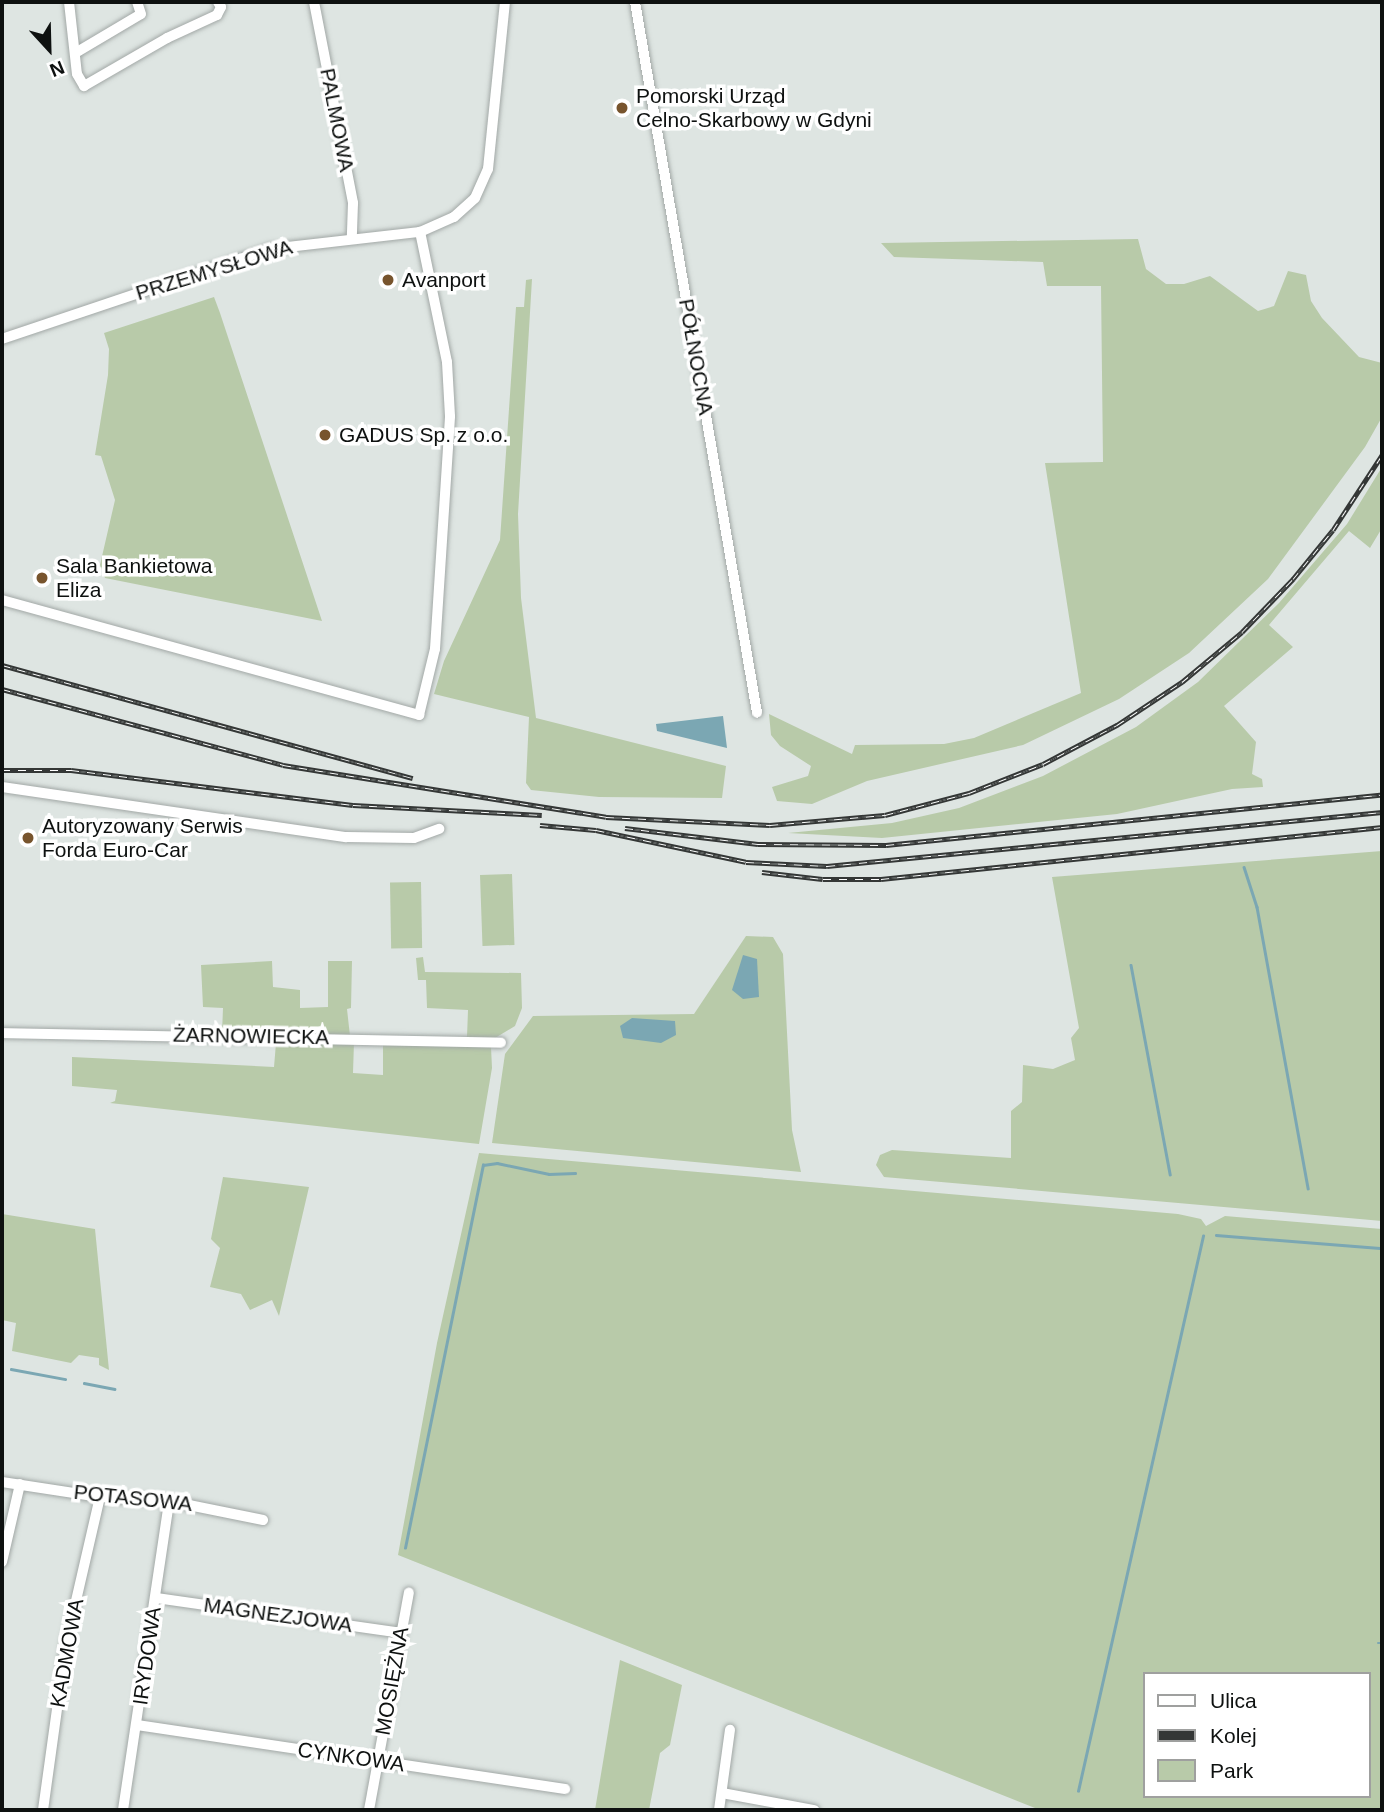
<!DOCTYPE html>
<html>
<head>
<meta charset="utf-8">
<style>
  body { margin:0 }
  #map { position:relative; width:1384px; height:1812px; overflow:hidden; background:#dee5e2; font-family:Arial,sans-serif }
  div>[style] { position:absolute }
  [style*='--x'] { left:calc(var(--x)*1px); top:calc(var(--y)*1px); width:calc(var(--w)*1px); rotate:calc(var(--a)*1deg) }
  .green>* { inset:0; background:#b8caa9; transform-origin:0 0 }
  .water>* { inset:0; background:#7ba7b3 }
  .stream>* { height:2.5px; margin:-1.25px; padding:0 1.25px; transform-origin:1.25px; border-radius:1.25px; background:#7ba7b3 }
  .roads { filter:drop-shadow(0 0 2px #a2a8a6) drop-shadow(0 0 2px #a2a8a6) }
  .street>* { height:10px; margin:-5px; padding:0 5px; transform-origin:5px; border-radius:5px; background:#fff }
  .rail>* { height:5px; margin-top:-2.5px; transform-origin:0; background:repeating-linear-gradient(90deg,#fff 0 8px,#343736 0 16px); box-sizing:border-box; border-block:2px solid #343736 }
  .dots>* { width:19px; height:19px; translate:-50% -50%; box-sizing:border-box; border:4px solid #fff; border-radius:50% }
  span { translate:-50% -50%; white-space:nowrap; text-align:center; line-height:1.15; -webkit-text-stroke:7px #fff; paint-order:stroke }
  .poi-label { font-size:21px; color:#0e1110 }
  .left { translate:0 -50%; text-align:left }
  .street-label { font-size:21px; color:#0e1110 }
  .frame { position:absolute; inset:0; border:4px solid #0e1110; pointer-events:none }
  .legend { position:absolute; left:1143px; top:1672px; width:228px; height:126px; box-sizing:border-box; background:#fff; border:2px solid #9fa09f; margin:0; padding:9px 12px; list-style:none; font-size:21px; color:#0e1110 }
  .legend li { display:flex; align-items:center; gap:14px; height:35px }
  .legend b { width:35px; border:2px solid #9fa09f }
  .north { position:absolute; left:14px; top:14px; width:70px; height:70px; -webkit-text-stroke:5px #fff; paint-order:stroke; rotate:158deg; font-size:19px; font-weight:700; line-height:28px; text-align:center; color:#0e1110 }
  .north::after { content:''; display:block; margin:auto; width:24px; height:32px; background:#0e1110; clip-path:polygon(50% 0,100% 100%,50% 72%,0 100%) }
</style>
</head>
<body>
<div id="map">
  <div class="green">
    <i style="clip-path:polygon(1138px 239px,1146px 269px,1166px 284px,1184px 284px,1210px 276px,1258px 311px,1274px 306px,1288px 271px,1306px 275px,1311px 301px,1322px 318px,1359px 357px,1382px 363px,1382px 417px,1365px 447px,1268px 579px,1189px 653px,1119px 699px,1023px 745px,867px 781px,812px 804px,777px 801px,772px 787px,808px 776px,811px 766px,780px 746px,771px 735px,769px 714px,852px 754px,855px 745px,944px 744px,974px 738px,1081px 693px,1045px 463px,1103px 462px,1101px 286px,1047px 286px,1043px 262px,894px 257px,881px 243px)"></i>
    <i style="clip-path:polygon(532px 279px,518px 514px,521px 598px,536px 718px,726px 766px,722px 798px,599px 797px,531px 790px,526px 783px,529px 717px,434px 694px,444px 661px,500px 540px,516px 307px,524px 307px,526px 280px)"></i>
    <i style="clip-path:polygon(214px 297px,220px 313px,322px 621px,105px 578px,100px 565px,115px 500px,101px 456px,95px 455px,108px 375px,109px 349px,104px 333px)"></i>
    <i style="clip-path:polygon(1382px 467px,1382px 528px,1370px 548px,1349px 531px,1269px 625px,1293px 647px,1224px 706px,1256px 742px,1252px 774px,1262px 779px,1263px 787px,1232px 789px,1117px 814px,882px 838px,788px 833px,892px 823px,959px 808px,1043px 776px,1136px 727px,1198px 682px,1279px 603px,1347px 524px)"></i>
    <i style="clip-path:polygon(1382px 851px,1382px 1221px,884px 1177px,876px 1165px,880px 1155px,892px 1150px,1011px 1158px,1011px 1111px,1022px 1102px,1023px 1065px,1053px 1069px,1075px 1060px,1071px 1038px,1079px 1028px,1052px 877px)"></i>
    <i style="left:512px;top:874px;width:71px;height:32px;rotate:88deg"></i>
    <i style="left:421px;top:882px;width:66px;height:31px;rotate:89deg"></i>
    <i style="clip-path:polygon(746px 936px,773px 937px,783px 954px,792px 1130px,801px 1172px,492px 1143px,505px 1054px,533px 1016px,694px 1014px)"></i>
    <i style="clip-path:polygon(423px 957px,425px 972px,521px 973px,522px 1008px,515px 1026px,495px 1038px,467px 1037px,468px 1010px,427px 1008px,426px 980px,418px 980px,416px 958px)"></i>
    <i style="clip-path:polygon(272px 961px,273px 987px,300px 990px,300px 1008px,328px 1007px,328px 961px,352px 961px,351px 1008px,347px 1009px,350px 1036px,222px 1033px,223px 1008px,203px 1007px,201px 965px)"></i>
    <i style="clip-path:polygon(354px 1042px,353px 1073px,383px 1075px,383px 1042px,491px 1047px,492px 1068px,479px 1144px,110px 1103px,115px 1101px,117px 1090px,72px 1086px,72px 1057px,274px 1067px,276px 1043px)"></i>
    <i style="clip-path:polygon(evenodd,479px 1153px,1178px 1214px,1201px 1219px,1206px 1226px,1225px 1216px,1382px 1229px,1382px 1810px,1040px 1810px,398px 1555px,437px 1343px,479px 1153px,1144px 1674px,1368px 1674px,1368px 1796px,1144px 1796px,1144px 1674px)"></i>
    <i style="clip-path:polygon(223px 1177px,309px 1187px,279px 1316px,272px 1300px,250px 1310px,241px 1294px,210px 1287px,220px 1248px,211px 1239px)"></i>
    <i style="clip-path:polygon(2px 1214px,95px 1229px,109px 1370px,99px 1365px,99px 1358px,79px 1355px,71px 1363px,12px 1351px,16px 1323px,2px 1320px)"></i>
    <i style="clip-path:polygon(620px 1660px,682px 1685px,670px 1745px,660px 1753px,649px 1810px,595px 1810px)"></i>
  </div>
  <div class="water">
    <i style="clip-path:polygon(723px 716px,727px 748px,657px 731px,656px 724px)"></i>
    <i style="clip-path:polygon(743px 955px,757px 959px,759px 997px,743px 999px,732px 990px)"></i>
    <i style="clip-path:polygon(632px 1018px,675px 1021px,676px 1035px,661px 1043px,623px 1038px,620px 1026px)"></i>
  </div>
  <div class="stream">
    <i style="--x:1244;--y:867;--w:42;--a:72"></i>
    <i style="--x:1257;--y:907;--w:286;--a:79.7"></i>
    <i style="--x:1131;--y:965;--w:213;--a:79.4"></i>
    <i style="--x:1216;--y:1235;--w:167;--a:4.5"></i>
    <i style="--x:11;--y:1369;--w:55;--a:10.5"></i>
    <i style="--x:84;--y:1383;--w:31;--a:11"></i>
    <i style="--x:405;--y:1548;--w:391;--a:-78.5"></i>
    <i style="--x:483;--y:1165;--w:14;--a:-8"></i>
    <i style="--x:497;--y:1163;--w:53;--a:11.9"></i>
    <i style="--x:549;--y:1174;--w:26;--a:-2"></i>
    <i style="--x:1378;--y:1643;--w:4;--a:0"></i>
    <i style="--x:1078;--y:1791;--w:569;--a:-77.31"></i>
  </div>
  <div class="roads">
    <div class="street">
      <i style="--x:69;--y:2;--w:72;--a:83.7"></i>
      <i style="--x:77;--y:74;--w:14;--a:60"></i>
      <i style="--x:84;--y:86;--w:96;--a:-30"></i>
      <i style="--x:167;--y:38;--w:55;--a:-24.7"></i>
      <i style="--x:217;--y:15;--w:9;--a:-63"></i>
      <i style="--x:221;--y:7;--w:6;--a:-121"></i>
      <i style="--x:314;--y:2;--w:205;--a:79"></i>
      <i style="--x:353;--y:203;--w:35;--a:92"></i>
      <i style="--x:635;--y:2;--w:721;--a:80.26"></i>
      <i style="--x:77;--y:52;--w:74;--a:-30.7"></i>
      <i style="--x:141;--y:14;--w:13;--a:-108"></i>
      <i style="--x:2;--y:339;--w:283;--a:-18.6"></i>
      <i style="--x:270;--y:249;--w:151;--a:-6.5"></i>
      <i style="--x:420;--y:232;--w:37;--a:-24"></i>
      <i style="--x:454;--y:217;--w:28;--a:-42"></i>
      <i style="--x:475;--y:198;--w:32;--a:-66"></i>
      <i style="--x:488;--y:169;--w:168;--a:-84.2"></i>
      <i style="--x:2;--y:600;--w:433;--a:15.4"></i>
      <i style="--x:419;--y:715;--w:68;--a:-76.4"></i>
      <i style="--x:435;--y:649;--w:233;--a:-86.3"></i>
      <i style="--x:450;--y:416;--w:54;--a:-93.2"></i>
      <i style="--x:447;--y:362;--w:133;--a:-101.7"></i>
      <i style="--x:2;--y:787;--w:348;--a:8.3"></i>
      <i style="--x:346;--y:837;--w:68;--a:0.8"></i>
      <i style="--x:414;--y:838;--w:27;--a:-20"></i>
      <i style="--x:2;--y:1033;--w:499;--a:1.1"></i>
      <i style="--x:2;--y:1482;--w:99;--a:8.7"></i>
      <i style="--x:100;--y:1497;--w:69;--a:3.3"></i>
      <i style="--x:169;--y:1501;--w:96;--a:11.4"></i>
      <i style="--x:2;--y:1562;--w:80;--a:-77"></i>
      <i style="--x:156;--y:1598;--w:247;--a:8.1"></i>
      <i style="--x:137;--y:1725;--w:433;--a:8.5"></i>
      <i style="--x:722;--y:1793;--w:94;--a:10.5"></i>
      <i style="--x:43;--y:1810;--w:168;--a:-82.1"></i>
      <i style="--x:66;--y:1644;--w:151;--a:-77"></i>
      <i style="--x:123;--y:1810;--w:312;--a:-81.5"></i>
      <i style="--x:369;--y:1810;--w:221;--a:-79.6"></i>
      <i style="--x:719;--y:1810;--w:81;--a:-82.2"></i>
    </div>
  </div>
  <div class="rail">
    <i style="--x:2;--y:665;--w:426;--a:15.4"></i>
    <i style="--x:2;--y:689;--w:291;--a:15.1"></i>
    <i style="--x:283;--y:765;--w:327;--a:9.1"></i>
    <i style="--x:606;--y:817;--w:164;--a:2.8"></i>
    <i style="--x:770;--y:825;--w:115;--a:-5"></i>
    <i style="--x:885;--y:815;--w:87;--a:-14.7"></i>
    <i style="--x:969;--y:793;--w:79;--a:-21.4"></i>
    <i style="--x:1043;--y:764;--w:84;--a:-27.8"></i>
    <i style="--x:1117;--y:725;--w:78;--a:-33.5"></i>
    <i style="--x:1182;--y:682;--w:78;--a:-39.8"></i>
    <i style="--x:1242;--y:632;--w:74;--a:-46.1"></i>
    <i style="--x:1293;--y:579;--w:63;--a:-50.8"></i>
    <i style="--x:1333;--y:530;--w:90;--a:-56.8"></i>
    <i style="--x:2;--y:770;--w:69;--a:0"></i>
    <i style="--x:71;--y:770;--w:284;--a:7.1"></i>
    <i style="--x:353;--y:805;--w:189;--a:3"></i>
    <i style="--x:540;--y:825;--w:56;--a:5.1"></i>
    <i style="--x:596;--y:830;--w:153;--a:12"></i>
    <i style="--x:746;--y:862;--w:81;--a:2.8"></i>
    <i style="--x:827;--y:866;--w:558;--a:-5.56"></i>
    <i style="--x:625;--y:828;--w:134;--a:6.9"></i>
    <i style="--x:758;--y:844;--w:128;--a:0.4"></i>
    <i style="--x:886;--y:845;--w:499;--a:-5.8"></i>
    <i style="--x:762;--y:872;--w:61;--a:6.5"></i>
    <i style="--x:823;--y:879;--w:58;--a:0"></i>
    <i style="--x:881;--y:879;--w:504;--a:-5.93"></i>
  </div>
  <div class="dots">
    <i style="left:622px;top:108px;background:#77542d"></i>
    <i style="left:388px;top:280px;background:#77542d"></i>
    <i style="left:325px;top:435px;background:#77542d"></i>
    <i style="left:42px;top:578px;background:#77542d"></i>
    <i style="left:28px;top:838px;background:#77542d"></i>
  </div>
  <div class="poi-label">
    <span class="left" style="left:636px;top:108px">Pomorski Urząd<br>Celno-Skarbowy w Gdyni</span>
    <span class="left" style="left:402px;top:280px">Avanport</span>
    <span class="left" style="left:339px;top:435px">GADUS Sp. z o.o.</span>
    <span class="left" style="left:56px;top:578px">Sala Bankietowa<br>Eliza</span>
    <span class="left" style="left:42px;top:838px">Autoryzowany Serwis<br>Forda Euro-Car</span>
  </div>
  <div class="street-label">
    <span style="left:337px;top:120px;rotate:79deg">PALMOWA</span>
    <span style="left:214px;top:270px;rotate:-17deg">PRZEMYSŁOWA</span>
    <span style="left:696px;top:357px;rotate:80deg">PÓŁNOCNA</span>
    <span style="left:251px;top:1036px;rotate:1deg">ŻARNOWIECKA</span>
    <span style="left:133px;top:1498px;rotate:6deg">POTASOWA</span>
    <span style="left:278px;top:1615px;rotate:8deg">MAGNEZJOWA</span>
    <span style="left:67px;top:1653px;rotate:-80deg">KADMOWA</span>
    <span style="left:147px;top:1656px;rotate:-82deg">IRYDOWA</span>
    <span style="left:392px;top:1681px;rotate:-80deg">MOSIĘŻNA</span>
    <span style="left:351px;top:1757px;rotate:8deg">CYNKOWA</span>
  </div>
  <div class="frame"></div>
  <ul class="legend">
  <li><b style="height:9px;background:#fff"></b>Ulica</li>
  <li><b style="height:9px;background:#343736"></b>Kolej</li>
  <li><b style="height:19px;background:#b8caa9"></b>Park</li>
  </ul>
  <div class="north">N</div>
</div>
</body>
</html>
